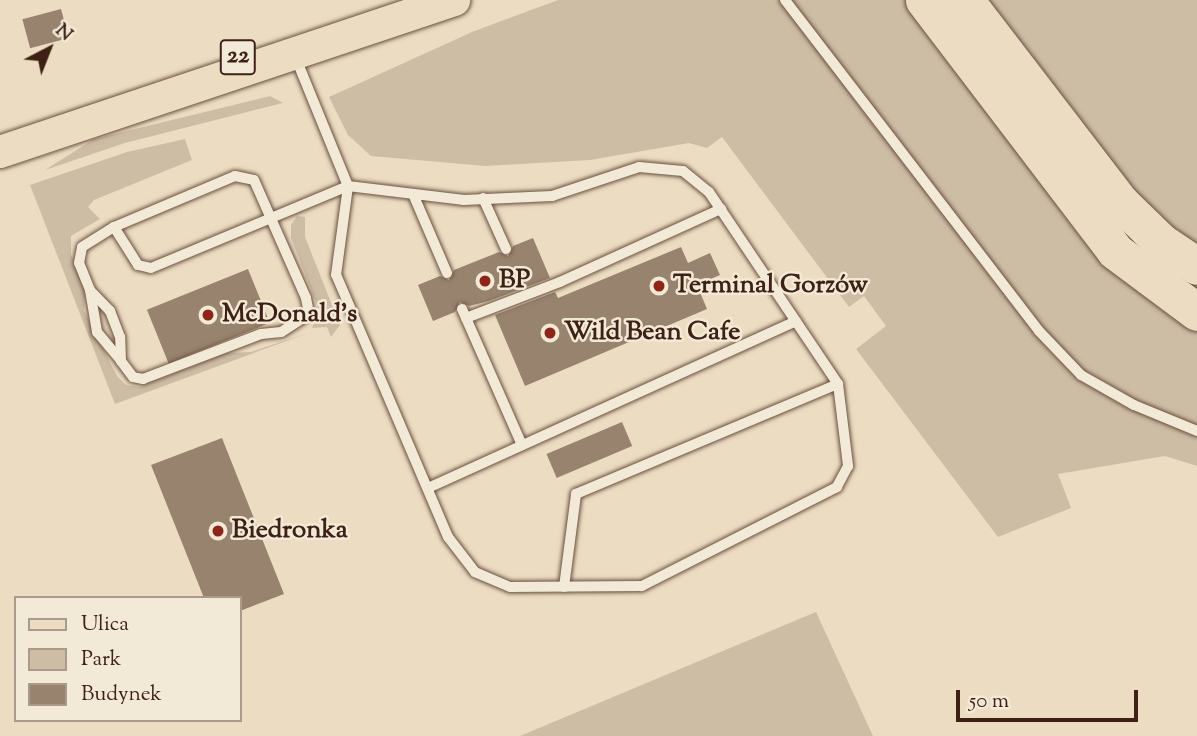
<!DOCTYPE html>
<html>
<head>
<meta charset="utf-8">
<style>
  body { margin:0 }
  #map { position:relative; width:1197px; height:736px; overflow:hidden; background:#ecddc2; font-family:"Sorts Mill Goudy",serif }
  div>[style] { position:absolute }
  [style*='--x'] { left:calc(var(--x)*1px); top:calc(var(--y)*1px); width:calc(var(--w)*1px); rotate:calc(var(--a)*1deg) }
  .green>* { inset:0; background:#cebda5 }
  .building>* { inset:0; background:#98836f; transform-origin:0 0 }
  .roads { filter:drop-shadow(0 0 2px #6a5040) drop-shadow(0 0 2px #6a5040) }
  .lane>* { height:10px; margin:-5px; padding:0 5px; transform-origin:5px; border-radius:5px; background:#f3e9d7 }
  .primary>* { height:32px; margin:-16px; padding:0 16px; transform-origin:16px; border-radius:16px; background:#ecddc2 }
  .highway>* { height:37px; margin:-18.5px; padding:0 18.5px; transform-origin:18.5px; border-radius:18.5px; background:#ecddc2 }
  .dots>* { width:19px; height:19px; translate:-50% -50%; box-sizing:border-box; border:4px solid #f3e9d7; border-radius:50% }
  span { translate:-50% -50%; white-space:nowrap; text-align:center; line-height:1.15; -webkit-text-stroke:5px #f3e9d7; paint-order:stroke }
  .shield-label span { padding:2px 5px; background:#f3e9d7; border:2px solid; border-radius:5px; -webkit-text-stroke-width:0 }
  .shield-label { font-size:24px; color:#3e2115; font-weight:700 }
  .poi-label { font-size:26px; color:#3e2115; font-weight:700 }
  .left { translate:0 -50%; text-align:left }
  .legend { position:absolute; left:14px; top:596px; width:228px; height:126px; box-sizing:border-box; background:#f3e9d7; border:2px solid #ab9989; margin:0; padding:9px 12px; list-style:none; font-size:21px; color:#3e2115 }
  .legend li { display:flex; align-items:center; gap:14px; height:35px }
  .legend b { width:35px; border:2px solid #ab9989 }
  .north { position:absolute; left:14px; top:14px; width:70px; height:70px; -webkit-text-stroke:5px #f3e9d7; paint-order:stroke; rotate:42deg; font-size:19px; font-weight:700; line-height:28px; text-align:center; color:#3e2115 }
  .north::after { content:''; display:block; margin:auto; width:24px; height:32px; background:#3e2115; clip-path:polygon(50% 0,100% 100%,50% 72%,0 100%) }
  .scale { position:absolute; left:956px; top:690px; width:182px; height:32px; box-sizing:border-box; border:4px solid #3e2115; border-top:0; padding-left:9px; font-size:21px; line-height:24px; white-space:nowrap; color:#3e2115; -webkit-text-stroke:5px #f3e9d7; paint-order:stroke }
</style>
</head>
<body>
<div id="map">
  <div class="green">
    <i style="clip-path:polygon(558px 0,913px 0,1197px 319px,1197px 466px,1165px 456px,1058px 474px,1071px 508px,998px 537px,856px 349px,886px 326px,864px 296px,849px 307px,722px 137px,707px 148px,689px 143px,590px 160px,485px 166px,371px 156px,348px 135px,329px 97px,472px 32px)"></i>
    <i style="clip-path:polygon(985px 0,1197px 0,1197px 247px,1177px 234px,1114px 173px)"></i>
    <i style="clip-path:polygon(270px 96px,283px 103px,125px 143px,45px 170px,94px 139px)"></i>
    <i style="clip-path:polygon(185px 139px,192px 160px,94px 200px,88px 207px,100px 219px,71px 236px,71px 254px,85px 290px,84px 311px,117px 376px,126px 385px,139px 387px,226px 353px,251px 352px,308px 333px,115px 404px,30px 185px,127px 152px)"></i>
    <i style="clip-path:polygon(297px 216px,305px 217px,305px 237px,340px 325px,331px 337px,327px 327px,312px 328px,319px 310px,291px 238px,291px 225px)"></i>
    <i style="clip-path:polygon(816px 612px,873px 736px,520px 736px)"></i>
  </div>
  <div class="building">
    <i style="left:61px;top:9px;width:30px;height:40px;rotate:75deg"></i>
    <i style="clip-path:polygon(533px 238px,550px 278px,489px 301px,469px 306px,460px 302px,455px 312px,433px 321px,418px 285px,440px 276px,449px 280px,454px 270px,499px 252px,508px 256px,513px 246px)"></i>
    <i style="clip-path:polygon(681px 247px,688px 263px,710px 253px,720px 275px,697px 285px,707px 309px,525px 386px,495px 315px,555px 292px,558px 298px)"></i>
    <i style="left:248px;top:269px;width:58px;height:109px;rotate:68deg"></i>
    <i style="left:622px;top:422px;width:26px;height:82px;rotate:67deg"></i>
    <i style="clip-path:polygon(222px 438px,284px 594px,240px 611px,240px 598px,204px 598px,151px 465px)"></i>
  </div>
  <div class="roads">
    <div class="lane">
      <i style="--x:785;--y:0;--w:417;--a:52.5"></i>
      <i style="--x:1039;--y:331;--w:61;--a:46.3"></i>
      <i style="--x:1081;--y:375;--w:61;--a:29.5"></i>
      <i style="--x:1134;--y:405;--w:68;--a:22.4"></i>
      <i style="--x:235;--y:176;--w:19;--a:12"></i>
      <i style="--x:254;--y:180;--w:129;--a:66.2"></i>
      <i style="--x:306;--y:298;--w:16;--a:79"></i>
      <i style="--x:309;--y:314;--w:33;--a:147"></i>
      <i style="--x:281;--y:332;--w:20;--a:174"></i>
      <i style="--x:261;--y:334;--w:126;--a:159.1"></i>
      <i style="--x:143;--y:379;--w:10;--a:-169"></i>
      <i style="--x:133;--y:377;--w:20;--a:-127"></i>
      <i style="--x:121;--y:361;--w:24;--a:-92"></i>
      <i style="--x:120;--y:337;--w:28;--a:-111"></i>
      <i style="--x:110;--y:311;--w:29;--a:-134"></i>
      <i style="--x:90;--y:290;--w:29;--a:-112"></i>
      <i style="--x:79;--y:263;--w:16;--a:-79"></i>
      <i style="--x:82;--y:247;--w:38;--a:-32"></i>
      <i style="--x:114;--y:227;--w:131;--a:-22.9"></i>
      <i style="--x:413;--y:194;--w:86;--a:66.7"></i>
      <i style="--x:483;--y:198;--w:56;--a:65.7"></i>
      <i style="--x:114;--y:227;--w:45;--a:57.7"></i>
      <i style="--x:138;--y:265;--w:13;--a:13"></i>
      <i style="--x:151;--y:268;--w:213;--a:-22.6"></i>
      <i style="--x:348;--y:186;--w:117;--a:6.9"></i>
      <i style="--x:464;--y:200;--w:88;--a:-2.6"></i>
      <i style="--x:552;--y:196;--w:92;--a:-18.4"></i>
      <i style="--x:639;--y:167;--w:44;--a:5.2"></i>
      <i style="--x:683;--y:171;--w:33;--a:39"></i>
      <i style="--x:709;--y:192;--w:231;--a:56.1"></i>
      <i style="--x:838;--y:384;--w:83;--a:83"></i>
      <i style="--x:848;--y:466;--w:24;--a:118"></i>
      <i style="--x:837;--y:487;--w:219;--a:153.1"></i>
      <i style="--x:642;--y:586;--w:132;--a:179.6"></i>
      <i style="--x:510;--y:587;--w:38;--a:-157"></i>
      <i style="--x:475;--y:572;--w:44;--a:-127.6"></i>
      <i style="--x:448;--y:537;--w:285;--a:-113.1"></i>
      <i style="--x:336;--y:275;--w:90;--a:-82.3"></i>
      <i style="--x:348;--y:186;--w:140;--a:-112.2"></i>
      <i style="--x:90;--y:290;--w:43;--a:80.5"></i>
      <i style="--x:97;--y:332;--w:38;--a:50"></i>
      <i style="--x:462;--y:309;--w:10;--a:66"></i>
      <i style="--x:466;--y:318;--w:101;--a:-21"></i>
      <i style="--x:560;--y:282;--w:177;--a:-24.4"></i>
      <i style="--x:466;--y:318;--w:139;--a:66.2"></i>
      <i style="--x:428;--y:488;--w:404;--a:-24.4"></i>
      <i style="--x:564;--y:587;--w:94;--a:-82.6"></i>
      <i style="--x:576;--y:494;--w:284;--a:-22.8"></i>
    </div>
    <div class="primary">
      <i style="--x:0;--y:152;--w:479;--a:-18.5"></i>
    </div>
    <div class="highway">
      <i style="--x:924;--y:0;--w:315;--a:52.7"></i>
      <i style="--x:1115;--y:251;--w:102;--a:36.6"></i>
      <i style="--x:965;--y:0;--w:256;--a:52.5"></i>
      <i style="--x:1121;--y:203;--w:56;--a:44.3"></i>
      <i style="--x:1161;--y:242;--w:43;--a:33.7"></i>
    </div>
  </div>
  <div class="dots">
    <i style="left:485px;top:281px;background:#8f2418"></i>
    <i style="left:659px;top:286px;background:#8f2418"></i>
    <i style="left:208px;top:315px;background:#8f2418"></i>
    <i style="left:550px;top:333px;background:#8f2418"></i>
    <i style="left:218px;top:531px;background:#8f2418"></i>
  </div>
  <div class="shield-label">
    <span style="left:238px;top:57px">22</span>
  </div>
  <div class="poi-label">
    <span class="left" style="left:499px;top:281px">BP</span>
    <span class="left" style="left:673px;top:286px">Terminal Gorzów</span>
    <span class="left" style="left:222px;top:315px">McDonald's</span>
    <span class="left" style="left:564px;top:333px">Wild Bean Cafe</span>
    <span class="left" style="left:232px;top:531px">Biedronka</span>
  </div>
  <ul class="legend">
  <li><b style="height:9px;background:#ecddc2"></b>Ulica</li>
  <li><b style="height:19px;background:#cebda5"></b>Park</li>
  <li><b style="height:19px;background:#98836f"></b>Budynek</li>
  </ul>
  <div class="north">N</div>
  <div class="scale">50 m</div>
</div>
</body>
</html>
